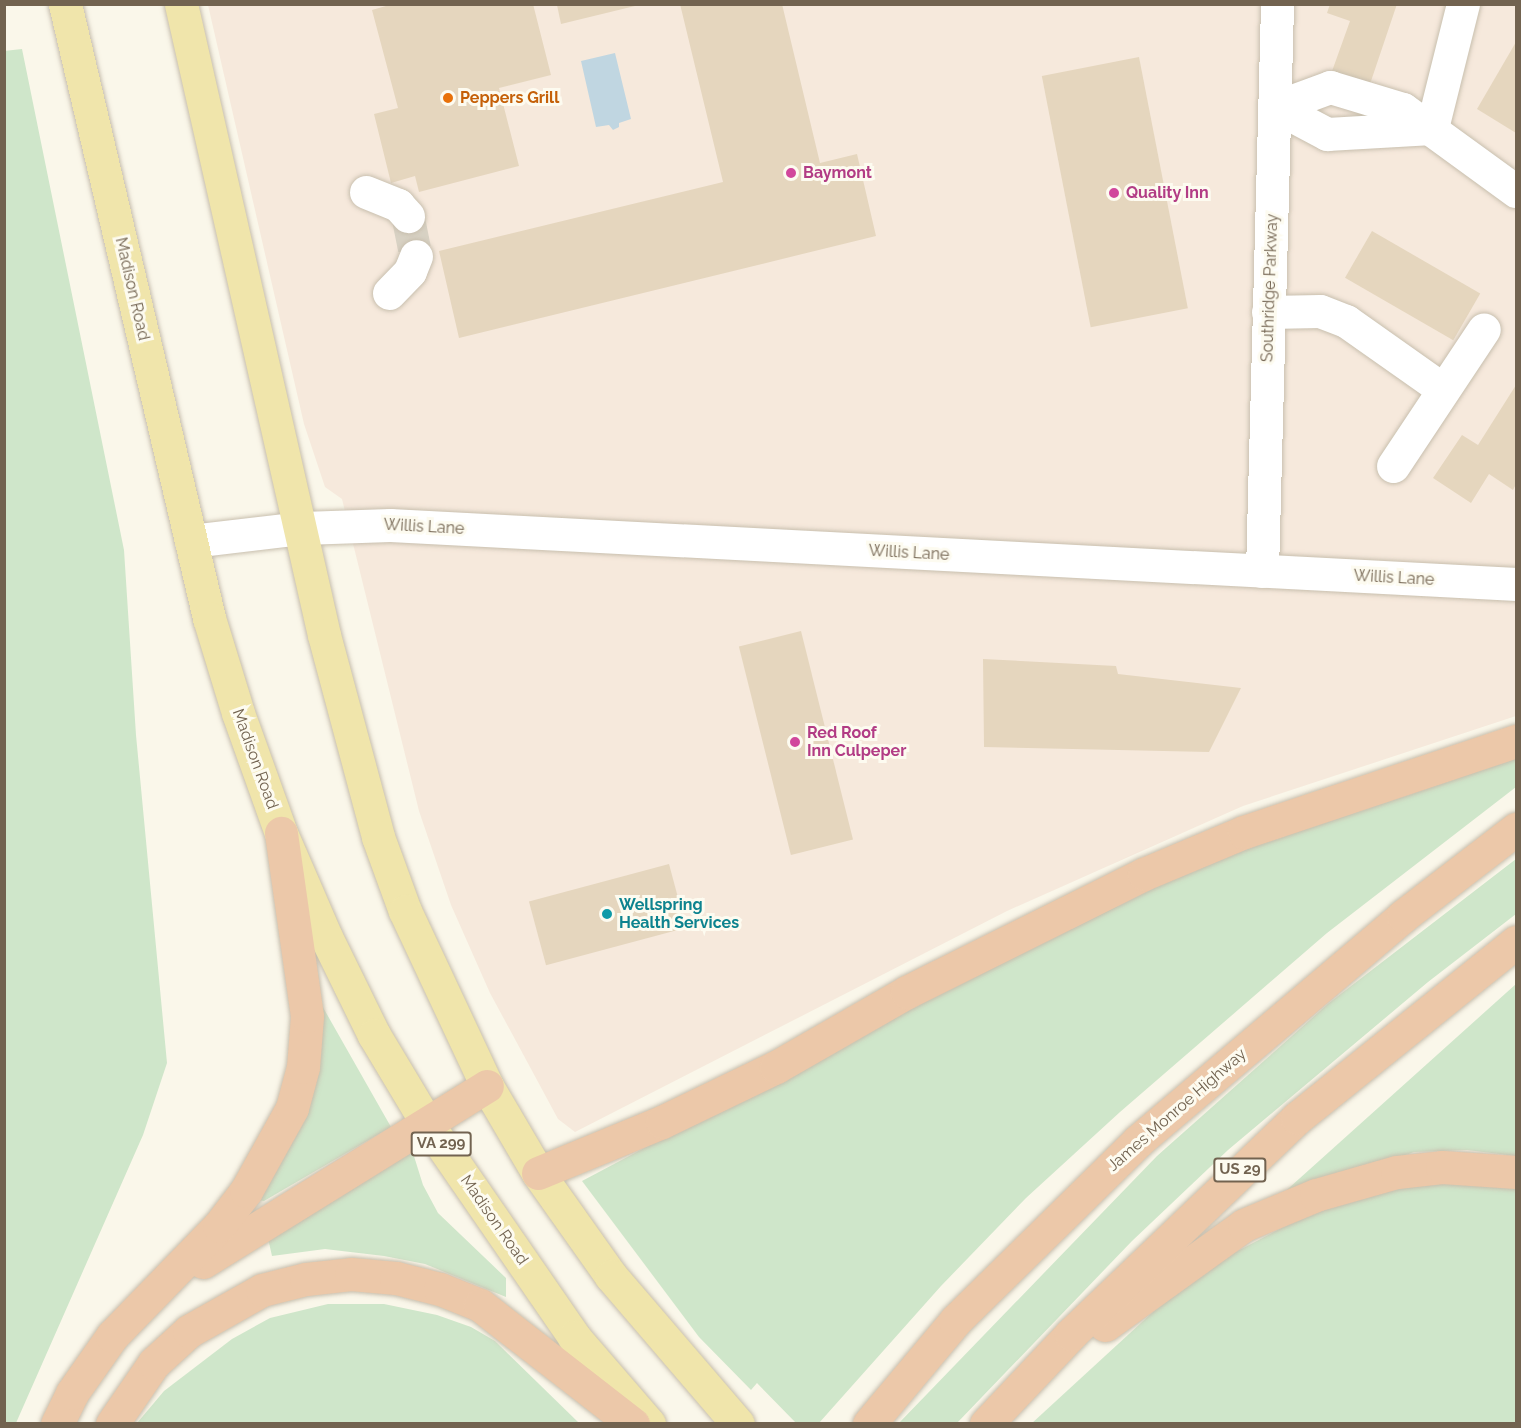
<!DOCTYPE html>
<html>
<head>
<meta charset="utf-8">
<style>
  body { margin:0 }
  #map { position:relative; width:1521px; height:1428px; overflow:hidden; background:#faf7ea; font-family:Raleway,sans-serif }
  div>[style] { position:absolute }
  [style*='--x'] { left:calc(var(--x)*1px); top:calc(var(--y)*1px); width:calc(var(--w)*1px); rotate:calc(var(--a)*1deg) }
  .commercial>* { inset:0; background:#f6e9dc }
  .green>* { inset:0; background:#cfe6ca }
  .water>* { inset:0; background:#c0d6e1 }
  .building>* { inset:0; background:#e5d6be; transform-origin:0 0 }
  .minor-tunnel>* { height:33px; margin-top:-16.5px; transform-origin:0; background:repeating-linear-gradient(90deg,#d8d2c4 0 33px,transparent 0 49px) }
  .roads { filter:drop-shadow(0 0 2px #c8bfae) drop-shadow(0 0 2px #c8bfae) }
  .minor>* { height:33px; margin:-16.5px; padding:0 16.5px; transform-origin:16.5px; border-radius:16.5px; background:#fff }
  .major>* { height:33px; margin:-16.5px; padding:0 16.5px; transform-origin:16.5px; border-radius:16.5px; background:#f0e5ab }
  .highway>* { height:33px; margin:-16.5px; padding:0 16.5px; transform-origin:16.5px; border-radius:16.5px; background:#ecc8a9 }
  .dots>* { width:16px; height:16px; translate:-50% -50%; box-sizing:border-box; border:3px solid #fdfbf0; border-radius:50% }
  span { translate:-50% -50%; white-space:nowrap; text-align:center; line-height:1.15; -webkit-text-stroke:6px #fdfbf0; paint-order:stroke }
  .shield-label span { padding:2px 4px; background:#fdfbf0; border:2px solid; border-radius:4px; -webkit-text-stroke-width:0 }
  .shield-label { font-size:15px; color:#726350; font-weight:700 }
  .food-label { font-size:16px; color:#c56008; font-weight:700 }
  .left { translate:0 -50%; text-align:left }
  .hotel-label { font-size:16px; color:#b23c85; font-weight:700 }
  .street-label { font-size:16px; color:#726350 }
  .culture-label { font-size:16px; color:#0d838f; font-weight:700 }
  .frame { position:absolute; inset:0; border:6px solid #726350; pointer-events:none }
</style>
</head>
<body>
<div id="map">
  <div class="commercial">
    <i style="clip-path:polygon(208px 5px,1516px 5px,1516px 716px,1243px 806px,1007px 911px,575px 1132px,558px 1119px,490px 993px,451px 905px,419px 811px,342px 499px,325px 487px,304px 424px)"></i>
  </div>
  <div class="green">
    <i style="clip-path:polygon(22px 49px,124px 550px,136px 735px,167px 1063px,143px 1135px,16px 1423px,5px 1424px,4px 51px)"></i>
    <i style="clip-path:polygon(1516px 755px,1516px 787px,1327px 933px,1120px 1112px,1026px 1198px,941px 1286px,819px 1423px,796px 1423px,757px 1383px,751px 1390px,699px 1337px,582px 1181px,1055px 930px,1232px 851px)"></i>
    <i style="clip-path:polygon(1516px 859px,1516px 914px,1428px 982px,1228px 1150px,1132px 1241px,957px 1423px,899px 1423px,1157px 1156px,1329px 1003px)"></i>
    <i style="clip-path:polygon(1516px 984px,1516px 1156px,1467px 1150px,1414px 1152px,1269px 1206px)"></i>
    <i style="clip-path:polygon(312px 988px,391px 1127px,264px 1201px,258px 1200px,304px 1119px)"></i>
    <i style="clip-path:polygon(413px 1153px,423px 1185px,438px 1213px,506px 1278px,506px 1297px,425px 1264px,384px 1256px,325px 1249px,272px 1256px,267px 1234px,389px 1159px)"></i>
    <i style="clip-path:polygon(1455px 1181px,1516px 1187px,1516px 1423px,1031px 1424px,1154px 1311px,1232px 1254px,1289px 1224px,1351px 1198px,1409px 1184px)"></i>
    <i style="clip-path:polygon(328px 1304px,384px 1304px,437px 1315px,471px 1327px,495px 1341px,579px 1423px,137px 1423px,164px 1391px,232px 1339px,270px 1318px)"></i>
  </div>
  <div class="water">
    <i style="clip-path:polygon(615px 53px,631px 119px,619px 123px,619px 127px,613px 130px,609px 125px,596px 127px,581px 61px)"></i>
  </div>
  <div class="building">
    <i style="clip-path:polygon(393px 4px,533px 4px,551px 75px,499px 88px,519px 166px,419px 192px,415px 176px,391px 183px,374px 114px,398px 108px,372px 10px)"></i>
    <i style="clip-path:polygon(680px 4px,782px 4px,820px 163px,857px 154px,876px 236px,459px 338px,439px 251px,723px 182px)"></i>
    <i style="clip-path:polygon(1330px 4px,1397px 4px,1369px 87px,1331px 74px,1350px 21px,1327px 13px)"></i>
    <i style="clip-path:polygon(557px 5px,639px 5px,561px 24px)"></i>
    <i style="clip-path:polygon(1516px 42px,1516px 133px,1477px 109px)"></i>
    <i style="left:1139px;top:57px;width:256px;height:99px;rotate:79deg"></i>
    <i style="left:1372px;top:231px;width:125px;height:54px;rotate:30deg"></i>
    <i style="clip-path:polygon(1516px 385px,1516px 484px,1513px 490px,1489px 474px,1471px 503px,1433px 478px,1462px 435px,1478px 445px)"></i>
    <i style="left:801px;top:631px;width:215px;height:64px;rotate:76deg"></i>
    <i style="clip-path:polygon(983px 659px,1116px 666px,1118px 674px,1241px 688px,1209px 752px,984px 747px)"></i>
    <i style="left:669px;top:864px;width:66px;height:145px;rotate:75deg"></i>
  </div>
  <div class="minor-tunnel">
    <i style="--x:408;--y:216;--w:41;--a:78.7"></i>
  </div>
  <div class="roads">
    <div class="minor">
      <i style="--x:1276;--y:107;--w:58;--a:-20.3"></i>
      <i style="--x:1330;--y:87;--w:76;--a:16.8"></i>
      <i style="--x:1403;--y:109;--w:140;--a:36"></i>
      <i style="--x:1276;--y:107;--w:58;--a:27.9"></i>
      <i style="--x:1327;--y:134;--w:105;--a:-3.3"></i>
      <i style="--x:1432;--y:128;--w:128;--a:-76"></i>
      <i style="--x:366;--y:192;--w:35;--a:22"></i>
      <i style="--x:398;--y:205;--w:15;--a:48"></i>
      <i style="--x:389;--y:293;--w:30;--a:-46"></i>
      <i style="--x:410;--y:271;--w:16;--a:-68"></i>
      <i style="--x:1268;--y:312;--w:52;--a:-1.1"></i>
      <i style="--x:1320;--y:311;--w:28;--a:21"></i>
      <i style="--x:1346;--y:321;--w:116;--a:35.2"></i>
      <i style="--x:1393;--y:466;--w:164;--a:-56.4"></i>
      <i style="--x:191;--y:541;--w:112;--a:-6.7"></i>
      <i style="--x:302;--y:528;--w:88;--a:-2"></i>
      <i style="--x:390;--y:525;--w:1128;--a:3"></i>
      <i style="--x:1262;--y:571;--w:567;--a:-88.48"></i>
    </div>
    <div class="major">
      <i style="--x:65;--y:4;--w:631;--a:76.8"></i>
      <i style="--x:209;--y:618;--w:99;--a:73"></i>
      <i style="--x:238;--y:713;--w:127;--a:70.3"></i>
      <i style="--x:281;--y:833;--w:113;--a:66.6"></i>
      <i style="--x:326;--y:937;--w:109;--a:63.9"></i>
      <i style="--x:374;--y:1035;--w:105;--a:59"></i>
      <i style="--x:428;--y:1125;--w:257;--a:55.4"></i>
      <i style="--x:574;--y:1337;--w:115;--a:49.2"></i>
      <i style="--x:181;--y:4;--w:647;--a:77.23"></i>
      <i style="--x:324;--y:635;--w:209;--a:75"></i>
      <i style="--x:378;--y:837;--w:79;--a:70"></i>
      <i style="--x:405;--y:911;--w:193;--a:64.9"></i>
      <i style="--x:487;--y:1086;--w:101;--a:59.6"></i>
      <i style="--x:538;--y:1173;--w:126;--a:54.7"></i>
      <i style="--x:611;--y:1276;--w:195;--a:49.4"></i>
    </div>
    <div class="highway">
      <i style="--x:538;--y:1173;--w:134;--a:-22.4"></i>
      <i style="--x:662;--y:1122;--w:127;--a:-25.8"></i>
      <i style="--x:776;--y:1067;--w:151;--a:-29.8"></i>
      <i style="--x:907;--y:992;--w:265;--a:-26.5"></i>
      <i style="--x:1144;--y:874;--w:108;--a:-22.8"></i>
      <i style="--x:1244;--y:832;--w:287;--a:-18.5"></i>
      <i style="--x:203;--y:1262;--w:334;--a:-31.8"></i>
      <i style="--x:1105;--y:1325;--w:171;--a:-35.7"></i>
      <i style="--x:1244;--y:1225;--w:78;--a:-22.6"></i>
      <i style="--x:1316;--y:1195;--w:84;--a:-15.9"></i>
      <i style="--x:1397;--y:1172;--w:45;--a:-6.3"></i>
      <i style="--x:1442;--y:1167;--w:74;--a:3.9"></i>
      <i style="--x:57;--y:1424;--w:34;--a:-64"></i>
      <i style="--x:72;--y:1393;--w:70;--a:-54.9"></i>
      <i style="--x:112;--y:1336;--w:153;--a:-45.8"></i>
      <i style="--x:219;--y:1226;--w:44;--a:-52.4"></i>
      <i style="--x:246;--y:1191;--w:95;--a:-61"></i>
      <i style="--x:292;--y:1108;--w:42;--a:-75"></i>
      <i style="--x:303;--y:1067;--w:51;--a:-85.5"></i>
      <i style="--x:307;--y:1016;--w:185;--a:-98.1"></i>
      <i style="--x:112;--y:1424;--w:74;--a:-55.5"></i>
      <i style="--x:154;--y:1363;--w:47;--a:-42.4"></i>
      <i style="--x:189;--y:1331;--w:84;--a:-29.3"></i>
      <i style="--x:262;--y:1290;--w:45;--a:-14"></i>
      <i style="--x:306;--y:1279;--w:45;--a:-6.3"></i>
      <i style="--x:351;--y:1274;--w:45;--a:5.1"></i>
      <i style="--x:396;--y:1278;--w:45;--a:14"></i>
      <i style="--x:440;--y:1289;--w:43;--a:21.8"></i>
      <i style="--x:480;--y:1305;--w:194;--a:37.9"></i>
      <i style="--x:869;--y:1424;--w:134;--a:-50.1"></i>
      <i style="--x:955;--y:1321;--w:257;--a:-44.5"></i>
      <i style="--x:1138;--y:1141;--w:348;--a:-40.3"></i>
      <i style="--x:1403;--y:916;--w:143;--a:-37.6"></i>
      <i style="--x:986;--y:1424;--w:124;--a:-46.6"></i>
      <i style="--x:1071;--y:1334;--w:313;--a:-43.7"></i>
      <i style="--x:1297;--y:1118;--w:281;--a:-38.8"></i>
    </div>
  </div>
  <div class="dots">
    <i style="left:448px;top:98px;background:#e8710a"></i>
    <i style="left:791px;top:173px;background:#d1479c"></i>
    <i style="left:1114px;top:193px;background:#d1479c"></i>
    <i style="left:795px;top:742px;background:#d1479c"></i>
    <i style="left:607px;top:914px;background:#0f9aa8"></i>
  </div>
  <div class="shield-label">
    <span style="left:441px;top:1144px">VA 299</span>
    <span style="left:1240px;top:1170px">US 29</span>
  </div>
  <div class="food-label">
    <span class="left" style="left:460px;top:98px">Peppers Grill</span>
  </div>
  <div class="hotel-label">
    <span class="left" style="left:803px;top:173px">Baymont</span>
    <span class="left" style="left:1126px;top:193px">Quality Inn</span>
    <span class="left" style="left:807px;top:742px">Red Roof<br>Inn Culpeper</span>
  </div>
  <div class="street-label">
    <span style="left:1270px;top:288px;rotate:-88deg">Southridge Parkway</span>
    <span style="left:132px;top:289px;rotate:77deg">Madison Road</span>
    <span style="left:424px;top:527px;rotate:3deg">Willis Lane</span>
    <span style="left:909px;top:553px;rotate:3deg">Willis Lane</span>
    <span style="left:1394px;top:578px;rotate:3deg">Willis Lane</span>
    <span style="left:255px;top:759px;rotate:70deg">Madison Road</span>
    <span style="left:1177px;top:1110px;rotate:-41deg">James Monroe Highway</span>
    <span style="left:494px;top:1220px;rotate:55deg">Madison Road</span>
  </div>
  <div class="culture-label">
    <span class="left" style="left:619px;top:914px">Wellspring<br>Health Services</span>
  </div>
  <div class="frame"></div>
</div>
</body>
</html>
